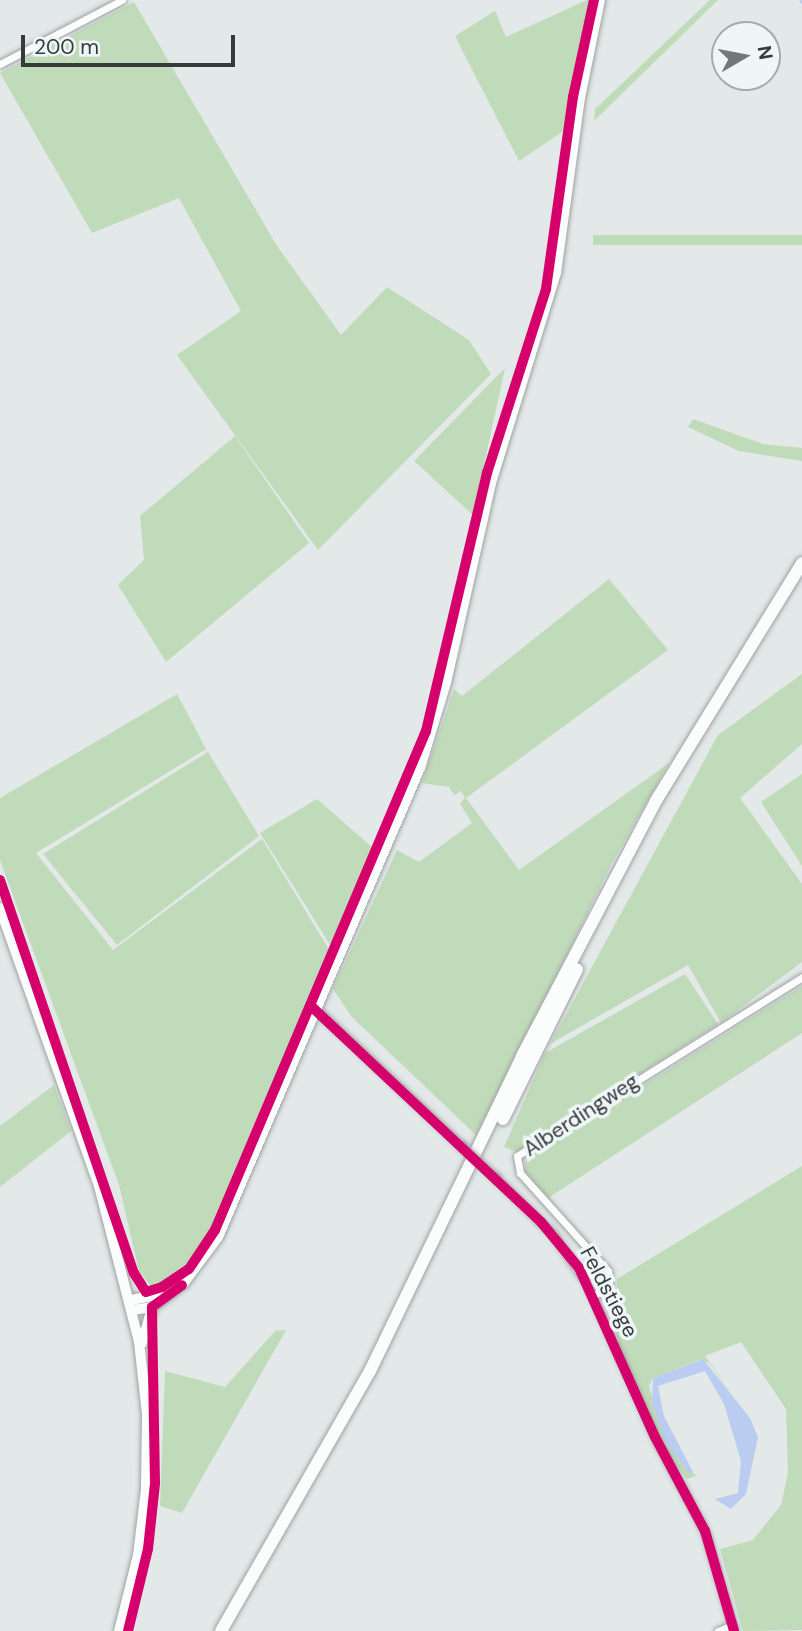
<!DOCTYPE html>
<html>
<head>
<meta charset="utf-8">
<style>
  body { margin:0 }
  #map { position:relative; width:802px; height:1631px; overflow:hidden; background:#e3e8e8; font-family:"DM Sans",sans-serif }
  div>[style] { position:absolute }
  [style*='--x'] { left:calc(var(--x)*1px); top:calc(var(--y)*1px); width:calc(var(--w)*1px); rotate:calc(var(--a)*1deg) }
  .green>* { inset:0; background:#c0dbba; transform-origin:0 0 }
  .water>* { inset:0; background:#bacdf0 }
  .stream>* { height:2px; margin:-1px; padding:0 1px; transform-origin:1px; border-radius:1px; background:#bacdf0 }
  .roads { filter:drop-shadow(0 0 2px #9fa2a2) drop-shadow(0 0 2px #9fa2a2) }
  .street>* { height:7px; margin:-3.5px; padding:0 3.5px; transform-origin:3.5px; border-radius:3.5px; background:#fbfcfc }
  .secondary>* { height:10px; margin:-5px; padding:0 5px; transform-origin:5px; border-radius:5px; background:#fbfcfc }
  .highway>* { height:12px; margin:-6px; padding:0 6px; transform-origin:6px; border-radius:6px; background:#fbfcfc }
  .bridges { filter:drop-shadow(0 0 2px #9fa2a2) drop-shadow(0 0 2px #9fa2a2) }
  .street-bridge>* { height:7px; margin:-3.5px; padding:0 3.5px; transform-origin:3.5px; border-radius:3.5px; background:#fbfcfc }
  .cycleway>* { height:10px; margin:-5px; padding:0 5px; transform-origin:5px; border-radius:5px; background:#d6006c }
  span { translate:-50% -50%; white-space:nowrap; text-align:center; line-height:1.15; -webkit-text-stroke:7px #eff6f7; paint-order:stroke }
  .street-label { font-size:21px; color:#383b3b }
  .north { position:absolute; left:711px; top:21px; width:70px; height:70px; box-sizing:border-box; background:#eff6f7; border:2px solid #a6abac; border-radius:50%; rotate:80deg; font-size:19px; font-weight:700; line-height:28px; text-align:center; color:#383b3b }
  .north::after { content:''; display:block; margin:auto; width:24px; height:32px; background:#747878; clip-path:polygon(50% 0,100% 100%,50% 72%,0 100%) }
  .scale { position:absolute; left:21px; top:35px; width:214px; height:32px; box-sizing:border-box; border:4px solid #383b3b; border-top:0; padding-left:9px; font-size:21px; line-height:24px; white-space:nowrap; color:#383b3b; -webkit-text-stroke:5px #eff6f7; paint-order:stroke }
</style>
</head>
<body>
<div id="map">
  <div class="green">
    <i style="clip-path:polygon(587px 0,596px 0,568px 128px,519px 161px,455px 36px,495px 11px,506px 37px)"></i>
    <i style="clip-path:polygon(710px 0,718px 0,594px 121px,595px 109px)"></i>
    <i style="clip-path:polygon(134px 2px,277px 246px,341px 335px,387px 287px,469px 340px,491px 374px,318px 550px,177px 355px,241px 311px,179px 198px,92px 233px,0 73px)"></i>
    <i style="left:802px;top:235px;width:10px;height:209px;rotate:90deg"></i>
    <i style="clip-path:polygon(505px 368px,473px 515px,414px 461px)"></i>
    <i style="clip-path:polygon(693px 419px,763px 444px,802px 448px,802px 461px,739px 451px,688px 427px)"></i>
    <i style="clip-path:polygon(235px 436px,309px 543px,166px 662px,118px 585px,144px 560px,140px 516px)"></i>
    <i style="clip-path:polygon(609px 579px,668px 650px,466px 798px,519px 870px,669px 763px,612px 863px,478px 1137px,352px 1017px,333px 989px,397px 850px,419px 862px,472px 823px,460px 804px,465px 798px,461px 791px,454px 795px,449px 787px,422px 783px,454px 689px,462px 696px)"></i>
    <i style="clip-path:polygon(802px 674px,802px 744px,740px 798px,802px 884px,802px 962px,721px 1023px,688px 965px,550px 1044px,718px 735px)"></i>
    <i style="clip-path:polygon(177px 694px,206px 749px,36px 853px,113px 950px,262px 839px,334px 958px,204px 1247px,189px 1268px,153px 1289px,139px 1271px,119px 1185px,0 860px,0 798px)"></i>
    <i style="clip-path:polygon(208px 752px,259px 836px,117px 945px,43px 854px)"></i>
    <i style="clip-path:polygon(802px 774px,802px 866px,761px 802px)"></i>
    <i style="clip-path:polygon(317px 799px,373px 848px,336px 954px,260px 833px)"></i>
    <i style="clip-path:polygon(685px 974px,718px 1024px,517px 1152px,504px 1147px,545px 1053px)"></i>
    <i style="clip-path:polygon(802px 986px,802px 1033px,548px 1198px,525px 1171px,526px 1159px)"></i>
    <i style="clip-path:polygon(54px 1085px,71px 1131px,0 1187px,0 1126px)"></i>
    <i style="clip-path:polygon(802px 1166px,802px 1630px,743px 1631px,720px 1549px,753px 1540px,781px 1505px,788px 1473px,786px 1409px,741px 1342px,705px 1356px,738px 1402px,709px 1363px,699px 1360px,653px 1378px,649px 1386px,666px 1443px,696px 1476px,687px 1479px,664px 1450px,621px 1350px,606px 1298px,617px 1287px,617px 1279px)"></i>
    <i style="clip-path:polygon(286px 1330px,182px 1513px,160px 1506px,165px 1371px,225px 1387px,275px 1331px)"></i>
  </div>
  <div class="water">
    <i style="clip-path:polygon(703px 1359px,750px 1418px,758px 1437px,746px 1494px,731px 1509px,715px 1499px,738px 1493px,741px 1461px,724px 1404px,705px 1371px,658px 1386px,664px 1416px,693px 1472px,689px 1474px,666px 1443px,652px 1404px,653px 1378px)"></i>
  </div>
  <div class="stream">
    <i style="--x:800;--y:0;--w:4;--a:56"></i>
  </div>
  <div class="roads">
    <div class="street">
      <i style="--x:0;--y:64;--w:138;--a:-27.7"></i>
      <i style="--x:317;--y:1010;--w:199;--a:43.2"></i>
      <i style="--x:495;--y:1177;--w:81;--a:44.5"></i>
      <i style="--x:553;--y:1234;--w:62;--a:55.5"></i>
      <i style="--x:588;--y:1285;--w:166;--a:66.2"></i>
      <i style="--x:655;--y:1437;--w:106;--a:62"></i>
      <i style="--x:705;--y:1531;--w:104;--a:73.8"></i>
      <i style="--x:594;--y:1296;--w:19;--a:-39"></i>
      <i style="--x:609;--y:1284;--w:13;--a:-94"></i>
      <i style="--x:608;--y:1271;--w:132;--a:-131.9"></i>
      <i style="--x:520;--y:1173;--w:17;--a:-100"></i>
      <i style="--x:517;--y:1156;--w:337;--a:-32.1"></i>
      <i style="--x:718;--y:1631;--w:16;--a:-22"></i>
    </div>
    <div class="secondary">
      <i style="--x:0;--y:908;--w:295;--a:70.4"></i>
      <i style="--x:99;--y:1186;--w:161;--a:75.6"></i>
      <i style="--x:139;--y:1342;--w:72;--a:83.7"></i>
      <i style="--x:147;--y:1414;--w:75;--a:90.8"></i>
      <i style="--x:146;--y:1489;--w:66;--a:96.9"></i>
      <i style="--x:138;--y:1555;--w:78;--a:104"></i>
      <i style="--x:131;--y:1300;--w:38;--a:-11"></i>
      <i style="--x:133;--y:1310;--w:19;--a:-9"></i>
      <i style="--x:152;--y:1307;--w:39;--a:-37"></i>
      <i style="--x:183;--y:1284;--w:59;--a:-53.3"></i>
      <i style="--x:218;--y:1237;--w:511;--a:-66.7"></i>
      <i style="--x:420;--y:768;--w:89;--a:-73"></i>
      <i style="--x:446;--y:683;--w:205;--a:-77.3"></i>
      <i style="--x:491;--y:483;--w:220;--a:-72.8"></i>
      <i style="--x:556;--y:273;--w:177;--a:-82.2"></i>
      <i style="--x:580;--y:98;--w:100;--a:-78.5"></i>
      <i style="--x:142;--y:1343;--w:37;--a:-74"></i>
    </div>
    <div class="highway">
      <i style="--x:503;--y:1119;--w:167;--a:-63.7"></i>
      <i style="--x:221;--y:1631;--w:300;--a:-60.2"></i>
      <i style="--x:370;--y:1371;--w:350;--a:-64.2"></i>
      <i style="--x:522;--y:1056;--w:290;--a:-62.3"></i>
      <i style="--x:657;--y:799;--w:277;--a:-58.4"></i>
    </div>
  </div>
  <div class="bridges">
    <div class="street-bridge">
      <i style="--x:462;--y:1146;--w:45;--a:43.2"></i>
    </div>
  </div>
  <div class="cycleway">
    <i style="--x:0;--y:880;--w:415;--a:71.2"></i>
    <i style="--x:134;--y:1273;--w:22;--a:58"></i>
    <i style="--x:146;--y:1292;--w:17;--a:-17"></i>
    <i style="--x:162;--y:1287;--w:32;--a:-34"></i>
    <i style="--x:189;--y:1269;--w:47;--a:-56.3"></i>
    <i style="--x:215;--y:1230;--w:542;--a:-67.08"></i>
    <i style="--x:426;--y:731;--w:265;--a:-76.7"></i>
    <i style="--x:487;--y:473;--w:193;--a:-72.2"></i>
    <i style="--x:546;--y:289;--w:194;--a:-82"></i>
    <i style="--x:573;--y:97;--w:99;--a:-77.8"></i>
    <i style="--x:312;--y:1007;--w:314;--a:43.2"></i>
    <i style="--x:541;--y:1222;--w:60;--a:50.4"></i>
    <i style="--x:579;--y:1268;--w:185;--a:65.8"></i>
    <i style="--x:655;--y:1437;--w:106;--a:62"></i>
    <i style="--x:705;--y:1531;--w:104;--a:73.8"></i>
    <i style="--x:128;--y:1631;--w:84;--a:-76.3"></i>
    <i style="--x:148;--y:1549;--w:66;--a:-83.9"></i>
    <i style="--x:155;--y:1483;--w:176;--a:-91"></i>
    <i style="--x:152;--y:1307;--w:37;--a:-36"></i>
  </div>
  <div class="street-label">
    <span style="left:581px;top:1115px;rotate:-33deg">Alberdingweg</span>
    <span style="left:609px;top:1292px;rotate:62deg">Feldstiege</span>
  </div>
  <div class="north">N</div>
  <div class="scale">200 m</div>
</div>
</body>
</html>
